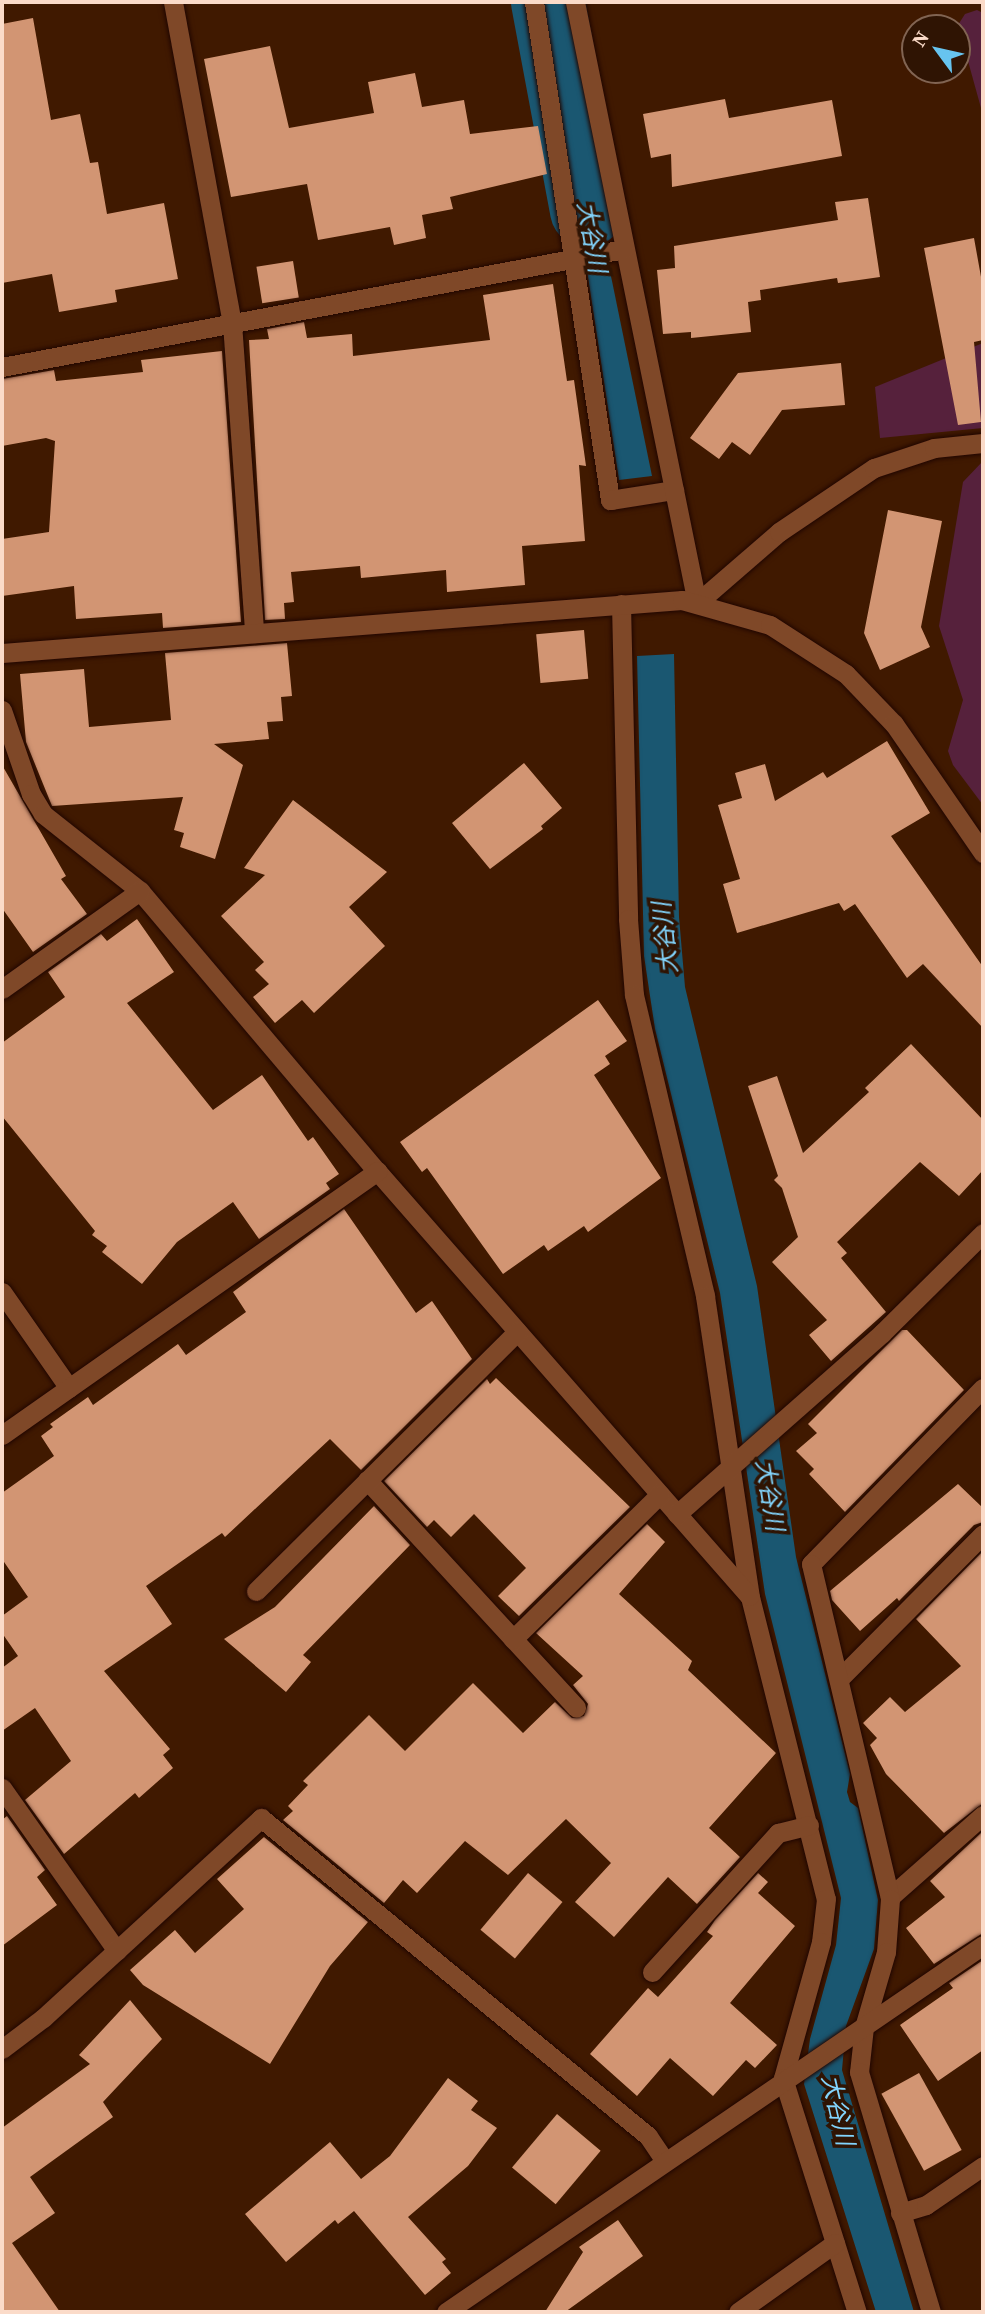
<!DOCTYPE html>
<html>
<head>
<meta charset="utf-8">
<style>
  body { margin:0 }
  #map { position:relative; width:985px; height:2314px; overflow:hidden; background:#401900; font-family:"Source Serif 4","Noto Sans JP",serif }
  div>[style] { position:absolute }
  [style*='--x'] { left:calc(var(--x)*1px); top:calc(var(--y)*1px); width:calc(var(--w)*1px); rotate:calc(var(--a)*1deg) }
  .green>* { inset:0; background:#56213c }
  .water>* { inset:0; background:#1a5771 }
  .river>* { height:74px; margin:-37px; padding:0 37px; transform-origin:37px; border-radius:37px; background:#1a5771 }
  .building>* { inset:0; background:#d29573; transform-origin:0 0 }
  .roads { filter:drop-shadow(0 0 2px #200600) drop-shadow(0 0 2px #200600) }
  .service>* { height:19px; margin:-9.5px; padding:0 9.5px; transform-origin:9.5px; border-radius:9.5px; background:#7f4828 }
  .minor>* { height:19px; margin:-9.5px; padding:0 9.5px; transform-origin:9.5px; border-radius:9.5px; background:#7f4828 }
  .tertiary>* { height:19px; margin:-9.5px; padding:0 9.5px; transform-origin:9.5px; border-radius:9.5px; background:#7f4828 }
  span { translate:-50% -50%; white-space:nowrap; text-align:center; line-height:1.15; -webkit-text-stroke:7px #2f1403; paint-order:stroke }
  .water-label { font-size:24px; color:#82d4fc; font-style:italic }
  .frame { position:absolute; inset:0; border:4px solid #fbdbc9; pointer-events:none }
  .north { position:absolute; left:901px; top:14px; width:70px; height:70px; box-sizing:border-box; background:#2f1403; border:2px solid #816452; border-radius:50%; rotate:303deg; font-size:19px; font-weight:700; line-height:28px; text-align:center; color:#fbdbc9 }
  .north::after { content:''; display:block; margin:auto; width:24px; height:32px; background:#67c4ef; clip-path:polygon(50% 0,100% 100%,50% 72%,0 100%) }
</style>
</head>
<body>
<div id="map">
  <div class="green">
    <i style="clip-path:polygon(977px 10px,983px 13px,983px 153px,981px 108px,958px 25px,965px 14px)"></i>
    <i style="clip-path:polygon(983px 343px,983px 428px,880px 438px,875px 387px)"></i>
    <i style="clip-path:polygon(983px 461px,983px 805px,953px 765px,948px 751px,963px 700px,939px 626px,963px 482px)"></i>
  </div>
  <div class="water">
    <i style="clip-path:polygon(574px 110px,612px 281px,652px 476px,619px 480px,563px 113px)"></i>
    <i style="clip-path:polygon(674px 654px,679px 917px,685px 987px,757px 1286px,796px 1557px,850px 1774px,847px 1792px,850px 1802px,858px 1808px,878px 1900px,874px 1949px,846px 2026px,842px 2070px,914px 2312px,876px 2312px,804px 2084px,810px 2039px,836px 1945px,841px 1898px,765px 1594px,720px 1293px,655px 1029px,644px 956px,637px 656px)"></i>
  </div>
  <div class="river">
    <i style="--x:548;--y:2;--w:212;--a:79.4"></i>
  </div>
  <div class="building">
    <i style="clip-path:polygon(33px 18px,51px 120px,80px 114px,90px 163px,98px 162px,107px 214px,164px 203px,178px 279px,115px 290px,117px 302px,59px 312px,52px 274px,2px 283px,2px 24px)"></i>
    <i style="clip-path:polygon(270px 46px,289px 128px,374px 113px,368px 82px,415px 73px,422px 107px,464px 100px,470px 134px,538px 126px,547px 174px,450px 197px,453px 209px,422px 215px,426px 238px,394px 245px,390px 227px,318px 240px,307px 184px,231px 197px,204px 59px)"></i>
    <i style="clip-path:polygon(725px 99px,729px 118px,832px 100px,842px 156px,672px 187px,671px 154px,651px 158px,643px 114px)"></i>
    <i style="clip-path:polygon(868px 198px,880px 277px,838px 283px,837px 278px,760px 290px,761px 300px,748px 302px,751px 332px,691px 338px,691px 332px,663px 334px,657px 270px,675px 268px,674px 246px,838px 220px,835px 202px)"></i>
    <i style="clip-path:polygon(974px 238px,983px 288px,983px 340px,974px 342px,981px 422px,958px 425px,924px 248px)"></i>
    <i style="left:293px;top:261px;width:37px;height:37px;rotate:81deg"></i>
    <i style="clip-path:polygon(553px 284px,567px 381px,574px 380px,586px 466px,579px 465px,585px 541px,522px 546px,525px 585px,447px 592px,446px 570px,361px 578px,360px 566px,291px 572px,294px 602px,284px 603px,285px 619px,265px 620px,249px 340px,269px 339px,267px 329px,304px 322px,307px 338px,352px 334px,353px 356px,490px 340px,483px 295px)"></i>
    <i style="clip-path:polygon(222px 351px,241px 622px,163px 628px,162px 613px,76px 619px,74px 586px,2px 596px,2px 539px,49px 532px,55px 441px,46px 438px,2px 446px,2px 379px,54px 370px,56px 381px,143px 372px,141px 360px)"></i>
    <i style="clip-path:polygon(841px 363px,845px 405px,782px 410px,750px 455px,732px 442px,719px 459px,690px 438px,738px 373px)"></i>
    <i style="clip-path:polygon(888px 510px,942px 521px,921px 627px,930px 647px,880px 670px,864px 633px)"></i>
    <i style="left:584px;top:630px;width:49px;height:48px;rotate:85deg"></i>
    <i style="clip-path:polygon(287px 643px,292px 696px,281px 697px,283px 721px,267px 722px,269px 739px,214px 744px,243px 765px,215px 859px,180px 847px,184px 833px,174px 830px,183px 797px,52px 806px,26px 742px,20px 674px,84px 669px,89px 727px,171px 720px,165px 653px)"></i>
    <i style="clip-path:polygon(887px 741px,930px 813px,891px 836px,983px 967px,983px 1028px,923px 964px,907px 978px,855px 904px,844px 911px,839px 903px,737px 933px,723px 884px,740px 879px,718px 805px,742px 798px,735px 773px,765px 764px,775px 801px,823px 772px,827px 778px)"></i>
    <i style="clip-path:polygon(524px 763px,562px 808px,541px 826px,543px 829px,490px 869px,452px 823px)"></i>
    <i style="clip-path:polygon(2px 765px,66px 876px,61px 879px,87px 914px,33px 952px,2px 908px)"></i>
    <i style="clip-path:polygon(293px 800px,387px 872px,349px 907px,385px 946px,314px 1013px,302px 1000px,275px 1023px,253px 997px,269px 984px,255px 970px,264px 962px,221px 916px,265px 875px,244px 868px)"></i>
    <i style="clip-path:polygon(137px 919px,174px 972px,127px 1003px,213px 1110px,262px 1075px,308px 1141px,313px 1137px,339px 1174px,326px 1183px,330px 1189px,259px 1239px,233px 1202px,177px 1242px,142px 1284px,102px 1252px,107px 1246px,92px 1235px,95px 1231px,2px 1116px,2px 1043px,65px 997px,48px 972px,101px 934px,107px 941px)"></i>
    <i style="clip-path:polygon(598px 1000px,627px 1041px,605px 1056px,610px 1064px,594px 1075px,661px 1178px,588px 1232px,584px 1226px,548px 1251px,544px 1245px,503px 1274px,427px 1168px,422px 1172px,400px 1142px)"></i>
    <i style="clip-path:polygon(911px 1044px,983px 1120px,983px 1170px,959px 1196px,920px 1162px,837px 1242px,847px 1253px,841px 1258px,886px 1312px,831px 1361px,809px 1335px,827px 1320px,772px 1262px,798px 1237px,782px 1188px,774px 1180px,778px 1176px,748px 1086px,777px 1076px,803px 1153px,869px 1092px,865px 1088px)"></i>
    <i style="clip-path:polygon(344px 1209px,416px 1313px,432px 1301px,472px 1359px,361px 1470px,330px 1439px,225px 1537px,222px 1533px,146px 1586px,172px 1624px,104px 1671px,170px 1749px,163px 1755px,173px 1768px,139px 1798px,135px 1793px,64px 1854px,25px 1800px,71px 1761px,35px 1708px,2px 1731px,2px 1668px,18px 1656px,2px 1633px,2px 1616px,28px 1597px,2px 1559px,2px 1493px,54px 1456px,41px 1436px,53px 1427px,50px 1424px,88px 1397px,93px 1405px,178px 1344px,186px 1355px,246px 1312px,233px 1292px)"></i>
    <i style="clip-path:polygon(902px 1330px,907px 1330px,964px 1390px,845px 1512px,809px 1474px,814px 1469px,796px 1451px,817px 1433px,808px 1424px)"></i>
    <i style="clip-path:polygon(496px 1378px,630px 1507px,519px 1616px,498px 1596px,526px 1568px,474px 1514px,451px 1537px,434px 1520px,427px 1527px,384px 1481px,487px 1379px,490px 1384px)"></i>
    <i style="clip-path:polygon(958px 1484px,983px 1508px,983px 1522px,974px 1525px,899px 1601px,897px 1598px,860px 1631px,832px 1600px,830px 1591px)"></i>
    <i style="clip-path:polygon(374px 1506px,410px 1545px,303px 1655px,311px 1662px,286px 1692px,224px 1639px,275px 1607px)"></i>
    <i style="clip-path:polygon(647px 1524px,665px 1542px,619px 1594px,692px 1661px,688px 1670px,776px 1753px,709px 1828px,740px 1857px,697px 1904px,668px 1877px,614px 1937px,575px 1902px,611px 1863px,566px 1819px,508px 1875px,465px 1841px,417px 1893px,403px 1880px,384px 1903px,283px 1820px,293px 1811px,288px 1806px,308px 1785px,303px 1781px,369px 1715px,405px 1751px,473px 1683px,523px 1733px,555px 1702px,572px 1718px,584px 1716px,588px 1704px,573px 1685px,583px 1676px,536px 1633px)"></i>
    <i style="clip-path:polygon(983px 1551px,983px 1803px,944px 1833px,886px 1774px,870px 1745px,877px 1738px,863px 1723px,890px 1697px,905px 1712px,961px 1666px,916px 1619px)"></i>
    <i style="clip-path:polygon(7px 1816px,45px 1870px,37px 1877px,57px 1905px,2px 1946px,2px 1820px)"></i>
    <i style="clip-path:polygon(983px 1831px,983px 1933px,934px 1964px,906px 1928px,945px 1897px,930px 1881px)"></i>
    <i style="clip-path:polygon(264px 1837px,368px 1922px,330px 1966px,270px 2064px,143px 1985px,130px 1970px,175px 1930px,195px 1953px,244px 1909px,217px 1879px)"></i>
    <i style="left:528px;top:1873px;width:45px;height:74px;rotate:40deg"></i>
    <i style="clip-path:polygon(758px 1873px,768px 1882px,758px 1893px,795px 1926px,730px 2003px,777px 2045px,755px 2068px,746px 2060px,713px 2096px,670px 2058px,637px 2096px,590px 2054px,648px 1988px,658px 1997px,713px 1936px,707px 1932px,715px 1920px)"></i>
    <i style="clip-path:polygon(983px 1960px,983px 2050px,938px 2081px,900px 2025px,953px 1988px,949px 1983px)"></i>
    <i style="clip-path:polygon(130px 2000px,162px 2039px,103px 2102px,113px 2117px,30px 2177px,55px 2213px,12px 2243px,60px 2312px,2px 2312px,2px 2128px,90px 2064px,79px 2055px)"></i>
    <i style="left:919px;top:2073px;width:88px;height:43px;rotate:61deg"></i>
    <i style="clip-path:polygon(448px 2078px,478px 2101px,471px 2110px,497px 2128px,468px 2166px,408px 2217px,446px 2259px,442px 2262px,451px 2273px,425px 2295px,354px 2211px,338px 2224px,335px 2220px,286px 2262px,245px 2214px,330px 2142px,361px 2179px,390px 2156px)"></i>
    <i style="left:557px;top:2114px;width:57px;height:70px;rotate:40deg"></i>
    <i style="clip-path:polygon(618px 2220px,643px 2256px,565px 2312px,545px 2312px,583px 2252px,579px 2247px)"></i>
  </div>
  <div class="roads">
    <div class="service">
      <i style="--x:232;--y:323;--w:311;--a:85.9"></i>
      <i style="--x:811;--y:1564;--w:246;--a:-45.7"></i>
      <i style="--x:839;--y:1679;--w:204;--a:-45.2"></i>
      <i style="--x:890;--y:1897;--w:124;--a:-41.4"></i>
      <i style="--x:900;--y:2213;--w:27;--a:-17"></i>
      <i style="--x:926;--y:2205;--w:69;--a:-34.4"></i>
    </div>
    <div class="minor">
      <i style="--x:173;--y:2;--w:326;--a:79.6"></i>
      <i style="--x:534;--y:2;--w:504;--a:81.32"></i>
      <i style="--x:610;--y:500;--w:65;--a:-8.9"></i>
      <i style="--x:575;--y:2;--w:613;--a:78.53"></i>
      <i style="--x:697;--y:603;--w:108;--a:-40.9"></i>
      <i style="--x:779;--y:532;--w:115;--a:-34"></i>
      <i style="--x:874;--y:468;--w:63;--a:-18.4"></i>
      <i style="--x:934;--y:448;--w:49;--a:-5.8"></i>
      <i style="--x:2;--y:367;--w:633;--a:-10.74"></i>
      <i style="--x:621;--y:604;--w:315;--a:88.7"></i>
      <i style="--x:628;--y:919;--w:76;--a:85.5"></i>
      <i style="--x:634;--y:995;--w:309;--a:76.7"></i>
      <i style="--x:705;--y:1296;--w:304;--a:81.5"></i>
      <i style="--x:750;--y:1597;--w:311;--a:75.9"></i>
      <i style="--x:826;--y:1899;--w:43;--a:96.6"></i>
      <i style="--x:821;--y:1942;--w:141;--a:105.6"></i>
      <i style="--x:783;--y:2078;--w:245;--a:72.5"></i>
      <i style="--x:2;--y:710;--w:89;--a:71"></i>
      <i style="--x:31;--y:794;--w:23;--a:59"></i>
      <i style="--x:43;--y:814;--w:124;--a:38.4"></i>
      <i style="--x:140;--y:891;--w:367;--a:49.8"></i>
      <i style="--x:377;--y:1171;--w:565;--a:48.8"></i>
      <i style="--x:2;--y:989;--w:169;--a:-35.4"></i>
      <i style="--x:2;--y:1292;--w:117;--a:55.1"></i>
      <i style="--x:2;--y:1435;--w:459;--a:-35.1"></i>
      <i style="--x:367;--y:1480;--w:309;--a:47.4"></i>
      <i style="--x:677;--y:1514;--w:273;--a:-41.4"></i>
      <i style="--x:882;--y:1333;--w:142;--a:-44.7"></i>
      <i style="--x:811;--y:1564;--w:344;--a:76.7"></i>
      <i style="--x:890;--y:1899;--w:53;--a:94.3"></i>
      <i style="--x:886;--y:1952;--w:78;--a:106.3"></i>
      <i style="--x:864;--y:2027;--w:45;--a:96.3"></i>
      <i style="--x:859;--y:2072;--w:251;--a:73.3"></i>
      <i style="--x:256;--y:1591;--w:368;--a:-44.8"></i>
      <i style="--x:513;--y:1639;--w:206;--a:-44.6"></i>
      <i style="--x:2;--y:1788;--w:199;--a:54.8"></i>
      <i style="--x:652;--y:1972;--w:188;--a:-47.8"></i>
      <i style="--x:778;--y:1833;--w:32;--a:-14"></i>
      <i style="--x:2;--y:2049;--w:51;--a:-37.1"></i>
      <i style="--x:43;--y:2018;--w:296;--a:-42.5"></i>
      <i style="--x:261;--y:1818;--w:501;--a:39.41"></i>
      <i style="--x:648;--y:2136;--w:29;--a:56"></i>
      <i style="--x:446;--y:2312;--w:650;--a:-34.35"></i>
      <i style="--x:738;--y:2312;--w:119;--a:-35.4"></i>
    </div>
    <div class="tertiary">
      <i style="--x:2;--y:653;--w:682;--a:-4.46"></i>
      <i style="--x:682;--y:600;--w:91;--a:15.9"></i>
      <i style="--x:770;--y:625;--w:90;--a:32.8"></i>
      <i style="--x:846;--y:674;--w:69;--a:46.2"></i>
      <i style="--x:894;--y:724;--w:157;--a:55.4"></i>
    </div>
  </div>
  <div class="water-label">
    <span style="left:592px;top:237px;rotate:80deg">大谷川</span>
    <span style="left:665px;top:938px;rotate:-96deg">大谷川</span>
    <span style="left:770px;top:1495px;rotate:81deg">大谷川</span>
    <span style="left:838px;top:2110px;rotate:77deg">大谷川</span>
  </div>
  <div class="frame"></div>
  <div class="north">N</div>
</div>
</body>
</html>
